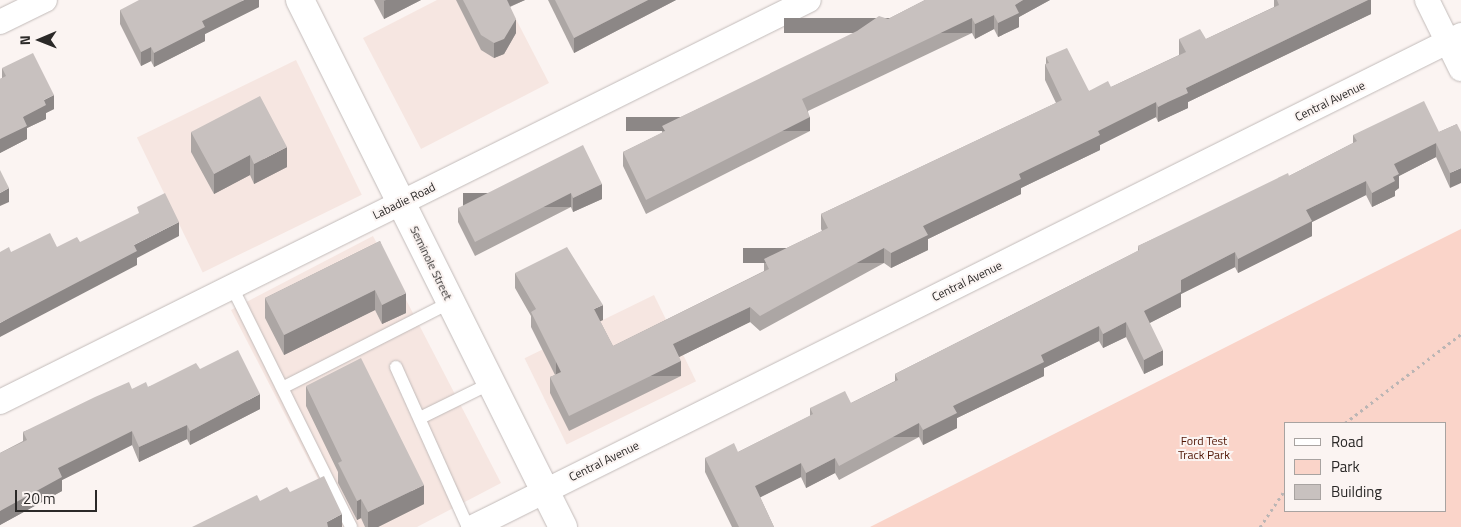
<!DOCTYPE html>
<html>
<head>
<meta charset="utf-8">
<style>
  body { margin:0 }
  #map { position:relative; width:1461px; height:527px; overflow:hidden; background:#fbf4f2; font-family:"Titillium Web",sans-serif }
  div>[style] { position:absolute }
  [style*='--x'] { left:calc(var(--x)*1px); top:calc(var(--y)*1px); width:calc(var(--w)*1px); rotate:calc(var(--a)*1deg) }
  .built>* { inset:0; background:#f6e6e1; transform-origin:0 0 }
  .green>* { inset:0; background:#fad4c9 }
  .path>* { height:3px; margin-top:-1.5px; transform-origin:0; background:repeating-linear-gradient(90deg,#bbb5b4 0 2.5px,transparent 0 6.5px) }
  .roads { filter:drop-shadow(0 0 1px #c2bbb9) drop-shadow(0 0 1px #c2bbb9) }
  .service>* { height:12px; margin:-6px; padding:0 6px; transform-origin:6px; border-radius:6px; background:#fff }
  .minor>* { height:24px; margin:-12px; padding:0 12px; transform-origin:12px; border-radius:12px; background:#fff }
  .tertiary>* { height:28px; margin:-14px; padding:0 14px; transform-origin:14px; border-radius:14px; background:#fff }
  .wall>* { inset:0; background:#aca6a4 }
  .shaded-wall>* { inset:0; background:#8c8786; transform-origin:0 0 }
  .building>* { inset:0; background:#c8c1bf }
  span { translate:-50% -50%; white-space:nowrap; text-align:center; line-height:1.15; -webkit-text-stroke:4px #fbf4f2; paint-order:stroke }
  .street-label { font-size:12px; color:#2b2928 }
  .park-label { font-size:12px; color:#511706 }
  .legend { position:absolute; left:1284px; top:422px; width:162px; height:90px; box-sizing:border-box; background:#fbf4f2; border:1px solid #a8a3a1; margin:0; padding:6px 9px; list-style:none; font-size:15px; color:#2b2928 }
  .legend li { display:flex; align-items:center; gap:10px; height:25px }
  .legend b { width:25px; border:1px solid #a8a3a1 }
  .north { position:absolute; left:15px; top:15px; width:50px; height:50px; -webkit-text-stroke:4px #fbf4f2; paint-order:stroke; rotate:269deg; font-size:14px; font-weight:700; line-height:20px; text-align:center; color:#2b2928 }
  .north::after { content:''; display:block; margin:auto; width:18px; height:22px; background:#2b2928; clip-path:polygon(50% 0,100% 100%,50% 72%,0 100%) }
  .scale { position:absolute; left:15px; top:490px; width:82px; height:22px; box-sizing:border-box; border:2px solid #2b2928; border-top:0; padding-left:6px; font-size:15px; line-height:18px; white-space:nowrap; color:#2b2928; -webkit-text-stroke:4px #fbf4f2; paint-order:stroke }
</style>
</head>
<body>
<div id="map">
  <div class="built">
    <i style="clip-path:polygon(437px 0,506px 0,549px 83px,421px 149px,363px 38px)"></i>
    <i style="left:296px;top:60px;width:150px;height:177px;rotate:64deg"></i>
    <i style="clip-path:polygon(373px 236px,501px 483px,417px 527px,343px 527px,231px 310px)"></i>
    <i style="left:654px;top:295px;width:96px;height:144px;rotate:64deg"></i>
  </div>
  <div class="green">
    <i style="clip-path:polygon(evenodd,1461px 229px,1461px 527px,870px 527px,1321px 299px,1461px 229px,1445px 423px,1445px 511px,1285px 511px,1285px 423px,1445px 423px)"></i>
  </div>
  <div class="path">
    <i style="--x:1345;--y:423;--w:146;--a:-37.5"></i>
    <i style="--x:1260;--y:527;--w:45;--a:-56"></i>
  </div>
  <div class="roads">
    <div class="service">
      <i style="--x:232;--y:287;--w:268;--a:63.6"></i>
      <i style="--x:396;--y:367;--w:175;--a:65.8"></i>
      <i style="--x:284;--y:387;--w:187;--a:-27"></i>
      <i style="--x:420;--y:418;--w:79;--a:-26.2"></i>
    </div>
    <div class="minor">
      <i style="--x:1427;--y:0;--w:77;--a:63.8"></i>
      <i style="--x:0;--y:22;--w:50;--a:-26.1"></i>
      <i style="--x:0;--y:402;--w:903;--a:-26.42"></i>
      <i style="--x:473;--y:527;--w:1104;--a:-26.47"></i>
    </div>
    <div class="tertiary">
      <i style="--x:300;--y:0;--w:589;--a:63.48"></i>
    </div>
  </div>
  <div class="wall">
    <i style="clip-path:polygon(259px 0,259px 7px,205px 34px,205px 41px,154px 67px,151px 61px,141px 66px,120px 24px,120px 10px)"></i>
    <i style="clip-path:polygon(374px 0,421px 0,384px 19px)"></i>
    <i style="clip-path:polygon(456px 0,525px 0,510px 7px,516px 33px,504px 54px,494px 58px,481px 50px)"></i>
    <i style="clip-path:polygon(548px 0,676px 0,574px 53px)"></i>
    <i style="clip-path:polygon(925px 0,1050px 0,1019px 17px,1019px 27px,998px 37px,994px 29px,975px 39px,972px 33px,808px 111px,810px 131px,646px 214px,623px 166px,623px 152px,662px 133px,662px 126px,888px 19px)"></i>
    <i style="clip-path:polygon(1274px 0,1371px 0,1371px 14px,1188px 102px,1188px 108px,1168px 117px,1158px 122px,1156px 117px,1100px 145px,1100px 150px,1021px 188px,1021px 194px,928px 239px,928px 250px,891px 268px,884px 263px,760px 331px,750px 322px,679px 357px,681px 376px,569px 431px,550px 393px,550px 377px,555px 375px,531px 327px,531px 316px,515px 288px,515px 273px,603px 320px,600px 321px,613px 346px,764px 271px,764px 259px,822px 231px,821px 229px,821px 214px,1056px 103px,1045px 80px,1045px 64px,1046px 64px,1046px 57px,1089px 91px,1111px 87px,1179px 55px,1179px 39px,1206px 39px,1274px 7px)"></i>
    <i style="clip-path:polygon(2px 68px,54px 109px,46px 113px,46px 119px,27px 128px,27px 139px,0 153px,0 79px,2px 78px)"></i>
    <i style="clip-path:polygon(1457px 124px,1450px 188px,1436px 157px,1399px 176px,1399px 188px,1395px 191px,1395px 196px,1372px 207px,1366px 195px,1312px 222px,1312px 236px,1238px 273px,1235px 267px,1181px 294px,1181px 307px,1149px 323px,1163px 365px,1144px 374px,1126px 337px,1103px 348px,1099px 341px,1044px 368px,1044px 376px,957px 418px,957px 428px,923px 445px,919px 437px,839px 480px,835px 473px,806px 488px,801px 477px,760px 497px,774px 527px,732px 527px,705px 472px,705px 458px,738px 452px,810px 416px,810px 408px,851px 403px,895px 381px,895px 374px,1124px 258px,1138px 251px,1138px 246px,1289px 176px,1353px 143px,1353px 135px,1439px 132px)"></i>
    <i style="clip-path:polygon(191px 132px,287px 167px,254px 184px,250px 175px,214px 194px,191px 152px)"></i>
    <i style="clip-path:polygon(602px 184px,602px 199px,573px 212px,571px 207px,475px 256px,458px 222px,458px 208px)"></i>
    <i style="clip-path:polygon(380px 241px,406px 313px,382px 324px,375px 310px,284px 355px,265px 318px,265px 298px)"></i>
    <i style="clip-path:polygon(200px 369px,260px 409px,190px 445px,187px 439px,139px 462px,132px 445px,62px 480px,62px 491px,0 525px,0 453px,23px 441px,23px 432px,132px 389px,148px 387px)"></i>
    <i style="clip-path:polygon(306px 386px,424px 504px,378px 527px,365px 527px,361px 518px,357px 520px,338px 483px,338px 472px,306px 406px)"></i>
  </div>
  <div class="shaded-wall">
    <i style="clip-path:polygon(244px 0,259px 0,259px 7px,205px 34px,205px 41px,154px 67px,154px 53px,202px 21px)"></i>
    <i style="clip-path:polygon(386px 0,421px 0,384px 19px,384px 1px)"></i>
    <i style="clip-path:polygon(504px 0,525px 0,504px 9px)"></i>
    <i style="clip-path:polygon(648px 0,676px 0,574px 53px,574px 38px)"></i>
    <i style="clip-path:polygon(1023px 0,1050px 0,1019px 17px,1019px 27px,998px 37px,998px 23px,1015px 5px)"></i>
    <i style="clip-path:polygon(1368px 0,1371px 0,1371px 14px,1188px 102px,1188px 108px,1158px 122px,1158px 107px,1186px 88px)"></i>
    <i style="clip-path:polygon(994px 15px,994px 29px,975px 39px,975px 24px)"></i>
    <i style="left:972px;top:18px;width:15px;height:188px;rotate:90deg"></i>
    <i style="clip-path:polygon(516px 19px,516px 33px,504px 54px,494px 58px,494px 43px)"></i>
    <i style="clip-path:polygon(151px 47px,151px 61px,141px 66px,141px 52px)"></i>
    <i style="clip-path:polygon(54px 95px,54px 109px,46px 113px,46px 119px,27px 128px,27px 139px,0 153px,0 139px,23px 117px,44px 100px)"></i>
    <i style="clip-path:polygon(1156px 102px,1156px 117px,1100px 145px,1100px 150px,1021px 188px,1021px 194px,928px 239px,928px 250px,891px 268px,891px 253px,923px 226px,1098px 131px)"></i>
    <i style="left:810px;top:117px;width:14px;height:184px;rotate:90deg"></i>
    <i style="clip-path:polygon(1436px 143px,1436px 157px,1399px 176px,1399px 188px,1395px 191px,1395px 196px,1372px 207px,1372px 193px,1393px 177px,1394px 164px)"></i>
    <i style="clip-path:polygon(287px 147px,287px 167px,254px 184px,254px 164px)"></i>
    <i style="clip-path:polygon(250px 155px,250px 175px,214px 194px,214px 174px)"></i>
    <i style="clip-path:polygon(1461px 168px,1461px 183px,1450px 188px,1450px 173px)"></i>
    <i style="clip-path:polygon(1366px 181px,1366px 195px,1312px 222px,1312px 236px,1238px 273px,1238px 259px,1306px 210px)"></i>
    <i style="clip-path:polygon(602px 184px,602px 199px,573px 212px,573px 198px)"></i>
    <i style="clip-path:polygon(9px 188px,9px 202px,0 206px,0 193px)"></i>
    <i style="left:571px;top:193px;width:14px;height:108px;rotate:90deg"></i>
    <i style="clip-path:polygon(179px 222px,179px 236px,137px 258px,137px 265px,0 337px,0 323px,134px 245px)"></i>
    <i style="left:884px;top:248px;width:15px;height:141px;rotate:90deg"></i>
    <i style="clip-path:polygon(1235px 252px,1235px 267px,1181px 294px,1181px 307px,1144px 326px,1144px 311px,1181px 280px)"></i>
    <i style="clip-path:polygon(375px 290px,375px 310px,284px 355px,284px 335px)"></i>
    <i style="clip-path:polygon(406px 293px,406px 313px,382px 324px,382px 305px)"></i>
    <i style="clip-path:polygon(603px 305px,603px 320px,594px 324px,594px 309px)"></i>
    <i style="clip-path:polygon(750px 307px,750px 322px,673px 360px,673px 344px)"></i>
    <i style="clip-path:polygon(1126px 322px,1126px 337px,1103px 348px,1103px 334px)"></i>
    <i style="clip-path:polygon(1099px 326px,1099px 341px,1044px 368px,1044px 376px,957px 418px,957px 428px,923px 445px,923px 430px,953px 406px,1041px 355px)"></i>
    <i style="clip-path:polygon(1163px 350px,1163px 365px,1144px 374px,1144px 360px)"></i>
    <i style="left:681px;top:361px;width:15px;height:125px;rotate:90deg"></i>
    <i style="clip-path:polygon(260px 394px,260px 409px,190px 445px,190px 431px)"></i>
    <i style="left:919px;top:423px;width:14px;height:91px;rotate:90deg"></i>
    <i style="clip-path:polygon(187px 425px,187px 439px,139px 462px,139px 447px)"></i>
    <i style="clip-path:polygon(132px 431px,132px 445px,62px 480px,62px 491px,0 525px,0 511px,58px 468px)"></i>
    <i style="clip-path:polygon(835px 458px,835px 473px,806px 488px,806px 473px)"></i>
    <i style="clip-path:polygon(801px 463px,801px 477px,755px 500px,755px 486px)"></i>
    <i style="clip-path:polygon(424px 485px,424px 504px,378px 527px,368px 527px,368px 512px)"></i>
    <i style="clip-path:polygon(361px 499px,361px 518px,357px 520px,357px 501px)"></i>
    <i style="clip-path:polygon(342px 514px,342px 527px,327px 527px,327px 522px)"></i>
  </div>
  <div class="building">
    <i style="clip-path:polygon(139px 0,244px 0,202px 21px,205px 27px,154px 53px,151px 47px,141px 52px,120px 10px)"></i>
    <i style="clip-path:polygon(463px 0,507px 0,516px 19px,504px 39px,494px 43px,481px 35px)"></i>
    <i style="clip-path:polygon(555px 0,648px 0,574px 38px)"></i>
    <i style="clip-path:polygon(925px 0,1023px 0,1015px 5px,1019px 13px,998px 23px,994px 15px,975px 24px,972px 18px,802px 99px,810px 117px,646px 200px,623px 152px,665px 131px,662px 126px,857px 31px,879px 16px,888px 19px)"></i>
    <i style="clip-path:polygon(1277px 0,1368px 0,1186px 88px,1188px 93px,1168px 102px,1158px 107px,1156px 102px,1098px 131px,1100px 135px,1019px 174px,1021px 179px,923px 226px,928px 235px,891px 253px,884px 248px,760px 316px,750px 307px,673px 344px,681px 361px,569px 416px,550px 377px,561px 372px,531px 312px,536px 309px,515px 273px,567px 247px,603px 305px,594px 309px,613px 346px,769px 269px,764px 259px,828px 228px,821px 214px,1062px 100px,1045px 64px,1049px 63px,1046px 57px,1067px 48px,1089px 91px,1108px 81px,1111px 87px,1186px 52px,1179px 39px,1200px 29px,1206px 39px,1279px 5px)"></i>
    <i style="clip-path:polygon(33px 53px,54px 95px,44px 100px,46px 105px,23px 117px,27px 126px,0 139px,0 79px,6px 76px,2px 68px)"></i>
    <i style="clip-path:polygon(260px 96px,287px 147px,254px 164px,250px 155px,214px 174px,191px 132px)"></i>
    <i style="clip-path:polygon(1424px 101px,1439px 132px,1457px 124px,1461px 132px,1461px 168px,1450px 173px,1436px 143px,1394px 164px,1399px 174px,1393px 177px,1395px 181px,1372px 193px,1366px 181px,1306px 210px,1312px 221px,1238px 259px,1235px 252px,1181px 280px,1181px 292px,1144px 311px,1163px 350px,1144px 360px,1126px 322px,1103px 334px,1099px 326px,1041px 355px,1044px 362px,953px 406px,957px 413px,923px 430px,919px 423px,839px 466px,835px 458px,806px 473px,801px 463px,755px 486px,774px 527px,739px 527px,705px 458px,734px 443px,738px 452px,813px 414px,810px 408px,845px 391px,851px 403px,898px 380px,895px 374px,1124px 258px,1139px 250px,1138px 246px,1288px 173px,1289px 176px,1357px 141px,1353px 135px)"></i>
    <i style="clip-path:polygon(583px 145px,602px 184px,573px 198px,571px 193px,475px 242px,458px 208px)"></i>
    <i style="clip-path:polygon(0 170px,9px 188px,0 193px)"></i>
    <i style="clip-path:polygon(165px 193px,179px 222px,134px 245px,137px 251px,0 323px,0 252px,9px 247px,11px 252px,50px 233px,57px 247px,77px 237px,80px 242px,139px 213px,137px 207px)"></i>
    <i style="clip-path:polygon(380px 241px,406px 293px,382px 305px,375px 290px,284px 335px,265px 298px)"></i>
    <i style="clip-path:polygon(238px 350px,260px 394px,190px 431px,187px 425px,139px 447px,132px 431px,58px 468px,62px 477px,0 511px,0 453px,27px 440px,23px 432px,95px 397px,129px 382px,132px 389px,146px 382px,148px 387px,196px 363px,200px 369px)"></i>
    <i style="clip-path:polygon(361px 358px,424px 485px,368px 512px,361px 499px,357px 501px,338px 463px,342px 461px,306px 386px)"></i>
    <i style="clip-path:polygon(324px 476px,342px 514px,327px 522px,328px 527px,192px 527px,257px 495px,260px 501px,287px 487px,290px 492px)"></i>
  </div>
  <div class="street-label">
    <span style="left:1330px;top:101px;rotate:-26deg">Central Avenue</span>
    <span style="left:404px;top:201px;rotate:-26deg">Labadie Road</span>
    <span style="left:431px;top:263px;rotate:64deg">Seminole Street</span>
    <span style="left:967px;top:281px;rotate:-26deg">Central Avenue</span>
    <span style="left:604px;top:461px;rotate:-26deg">Central Avenue</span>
  </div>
  <div class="park-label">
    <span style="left:1204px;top:448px">Ford Test<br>Track Park</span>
  </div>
  <ul class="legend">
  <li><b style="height:6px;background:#fff"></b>Road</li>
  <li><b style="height:14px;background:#fad4c9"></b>Park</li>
  <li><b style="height:14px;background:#c8c1bf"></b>Building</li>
  </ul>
  <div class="north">N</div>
  <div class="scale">20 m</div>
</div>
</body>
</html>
